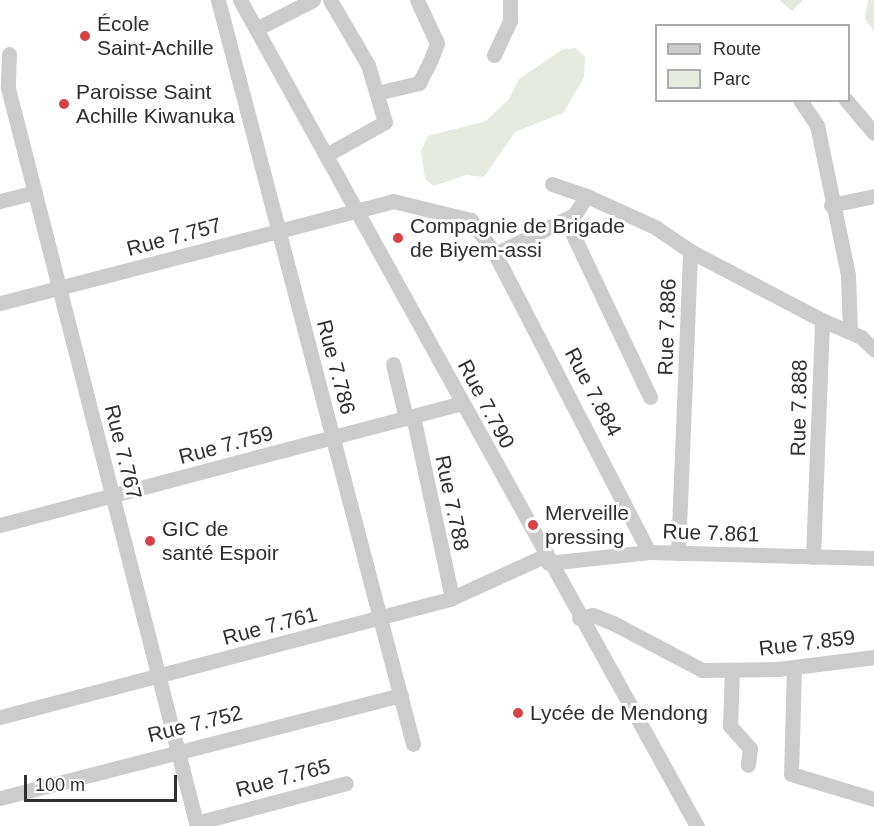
<!DOCTYPE html>
<html>
<head>
<meta charset="utf-8">
<style>
  body { margin:0 }
  #map { position:relative; width:874px; height:826px; overflow:hidden; background:#fff; font-family:Helvetica,sans-serif }
  div>[style] { position:absolute }
  [style*='--x'] { left:calc(var(--x)*1px); top:calc(var(--y)*1px); width:calc(var(--w)*1px); rotate:calc(var(--a)*1deg) }
  .green>* { inset:0; background:#e5ebdf }
  .minor>* { height:15px; margin:-7.5px; padding:0 7.5px; transform-origin:7.5px; border-radius:7.5px; background:#ccc }
  .dots>* { width:16px; height:16px; translate:-50% -50%; box-sizing:border-box; border:3px solid #fff; border-radius:50% }
  span { translate:-50% -50%; white-space:nowrap; text-align:center; line-height:1.15; -webkit-text-stroke:6px #fff; paint-order:stroke }
  .poi-label { font-size:21px; color:#2f2f2f }
  .left { translate:0 -50%; text-align:left }
  .street-label { font-size:21px; color:#2f2f2f }
  .legend { position:absolute; left:655px; top:24px; width:195px; height:78px; box-sizing:border-box; background:#fff; border:2px solid #acacac; margin:0; padding:8px 10px; list-style:none; font-size:18px; color:#2f2f2f }
  .legend li { display:flex; align-items:center; gap:12px; height:30px }
  .legend b { width:30px; border:2px solid #acacac }
  .scale { position:absolute; left:24px; top:775px; width:153px; height:27px; box-sizing:border-box; border:3px solid #2f2f2f; border-top:0; padding-left:8px; font-size:18px; line-height:21px; white-space:nowrap; color:#2f2f2f; -webkit-text-stroke:4px #fff; paint-order:stroke }
</style>
</head>
<body>
<div id="map">
  <div class="green">
    <i style="clip-path:polygon(779px 0,803px 0,792px 11px)"></i>
    <i style="clip-path:polygon(868px 0,874px 0,874px 31px,865px 19px)"></i>
    <i style="clip-path:polygon(576px 48px,585px 57px,584px 78px,563px 113px,515px 132px,484px 177px,466px 175px,434px 186px,425px 179px,421px 151px,428px 136px,486px 121px,509px 99px,519px 79px,563px 49px)"></i>
  </div>
  <div class="minor">
    <i style="--x:218;--y:0;--w:769;--a:75.31"></i>
    <i style="--x:240;--y:0;--w:944;--a:61.05"></i>
    <i style="--x:256;--y:29;--w:64;--a:-27"></i>
    <i style="--x:9;--y:54;--w:34;--a:92"></i>
    <i style="--x:8;--y:88;--w:762;--a:75.64"></i>
    <i style="--x:494;--y:55;--w:38;--a:-65"></i>
    <i style="--x:510;--y:21;--w:21;--a:-90"></i>
    <i style="--x:377;--y:93;--w:43;--a:-13.4"></i>
    <i style="--x:419;--y:83;--w:27;--a:-63"></i>
    <i style="--x:431;--y:59;--w:17;--a:-69"></i>
    <i style="--x:437;--y:43;--w:47;--a:-114.9"></i>
    <i style="--x:800;--y:100;--w:30;--a:56"></i>
    <i style="--x:817;--y:125;--w:153;--a:78.3"></i>
    <i style="--x:848;--y:275;--w:57;--a:88"></i>
    <i style="--x:846;--y:100;--w:43;--a:49.7"></i>
    <i style="--x:328;--y:154;--w:65;--a:-29.3"></i>
    <i style="--x:385;--y:122;--w:59;--a:-106.6"></i>
    <i style="--x:368;--y:65;--w:75;--a:-120.3"></i>
    <i style="--x:552;--y:184;--w:37;--a:19"></i>
    <i style="--x:0;--y:201;--w:36;--a:-14"></i>
    <i style="--x:831;--y:205;--w:44;--a:-11.8"></i>
    <i style="--x:566;--y:220;--w:196;--a:64.6"></i>
    <i style="--x:495;--y:254;--w:335;--a:62.7"></i>
    <i style="--x:0;--y:303;--w:406;--a:-14.5"></i>
    <i style="--x:393;--y:201;--w:80;--a:13.7"></i>
    <i style="--x:471;--y:220;--w:42;--a:54.8"></i>
    <i style="--x:495;--y:254;--w:88;--a:-26.3"></i>
    <i style="--x:574;--y:215;--w:23;--a:-56"></i>
    <i style="--x:587;--y:196;--w:75;--a:24.5"></i>
    <i style="--x:655;--y:227;--w:42;--a:34.4"></i>
    <i style="--x:393;--y:364;--w:56;--a:76.5"></i>
    <i style="--x:413;--y:416;--w:186;--a:77.9"></i>
    <i style="--x:0;--y:525;--w:478;--a:-14.8"></i>
    <i style="--x:678;--y:553;--w:302;--a:-87.7"></i>
    <i style="--x:690;--y:251;--w:149;--a:27.6"></i>
    <i style="--x:813;--y:557;--w:237;--a:-87.8"></i>
    <i style="--x:822;--y:320;--w:43;--a:23.6"></i>
    <i style="--x:861;--y:337;--w:18;--a:43"></i>
    <i style="--x:548;--y:563;--w:102;--a:-6.2"></i>
    <i style="--x:649;--y:552;--w:225;--a:1.5"></i>
    <i style="--x:579;--y:618;--w:14;--a:-12"></i>
    <i style="--x:593;--y:615;--w:22;--a:22"></i>
    <i style="--x:613;--y:623;--w:101;--a:27.8"></i>
    <i style="--x:702;--y:670;--w:76;--a:-0.8"></i>
    <i style="--x:778;--y:669;--w:97;--a:-7.1"></i>
    <i style="--x:794;--y:668;--w:106;--a:91.6"></i>
    <i style="--x:791;--y:774;--w:87;--a:16.8"></i>
    <i style="--x:732;--y:670;--w:56;--a:92"></i>
    <i style="--x:730;--y:726;--w:30;--a:48"></i>
    <i style="--x:750;--y:748;--w:17;--a:97"></i>
    <i style="--x:0;--y:717;--w:467;--a:-14.7"></i>
    <i style="--x:452;--y:598;--w:101;--a:-24.5"></i>
    <i style="--x:0;--y:798;--w:414;--a:-14.4"></i>
    <i style="--x:196;--y:823;--w:155;--a:-14.9"></i>
  </div>
  <div class="dots">
    <i style="left:85px;top:36px;background:#d34448"></i>
    <i style="left:64px;top:104px;background:#d34448"></i>
    <i style="left:398px;top:238px;background:#d34448"></i>
    <i style="left:533px;top:525px;background:#d34448"></i>
    <i style="left:150px;top:541px;background:#d34448"></i>
    <i style="left:518px;top:713px;background:#d34448"></i>
  </div>
  <div class="poi-label">
    <span class="left" style="left:97px;top:36px">École<br>Saint-Achille</span>
    <span class="left" style="left:76px;top:104px">Paroisse Saint<br>Achille Kiwanuka</span>
    <span class="left" style="left:410px;top:238px">Compagnie de Brigade<br>de Biyem-assi</span>
    <span class="left" style="left:545px;top:525px">Merveille<br>pressing</span>
    <span class="left" style="left:162px;top:541px">GIC de<br>santé Espoir</span>
    <span class="left" style="left:530px;top:713px">Lycée de Mendong</span>
  </div>
  <div class="street-label">
    <span style="left:174px;top:237px;rotate:-15deg">Rue 7.757</span>
    <span style="left:667px;top:327px;rotate:-88deg">Rue 7.886</span>
    <span style="left:336px;top:367px;rotate:75deg">Rue 7.786</span>
    <span style="left:593px;top:392px;rotate:62deg">Rue 7.884</span>
    <span style="left:486px;top:404px;rotate:62deg">Rue 7.790</span>
    <span style="left:799px;top:408px;rotate:-89deg">Rue 7.888</span>
    <span style="left:226px;top:445px;rotate:-15deg">Rue 7.759</span>
    <span style="left:123px;top:452px;rotate:76deg">Rue 7.767</span>
    <span style="left:452px;top:503px;rotate:78deg">Rue 7.788</span>
    <span style="left:711px;top:533px;rotate:2deg">Rue 7.861</span>
    <span style="left:270px;top:626px;rotate:-15deg">Rue 7.761</span>
    <span style="left:807px;top:643px;rotate:-7deg">Rue 7.859</span>
    <span style="left:195px;top:724px;rotate:-14deg">Rue 7.752</span>
    <span style="left:283px;top:778px;rotate:-15deg">Rue 7.765</span>
  </div>
  <ul class="legend">
  <li><b style="height:8px;background:#ccc"></b>Route</li>
  <li><b style="height:16px;background:#e5ebdf"></b>Parc</li>
  </ul>
  <div class="scale">100 m</div>
</div>
</body>
</html>
